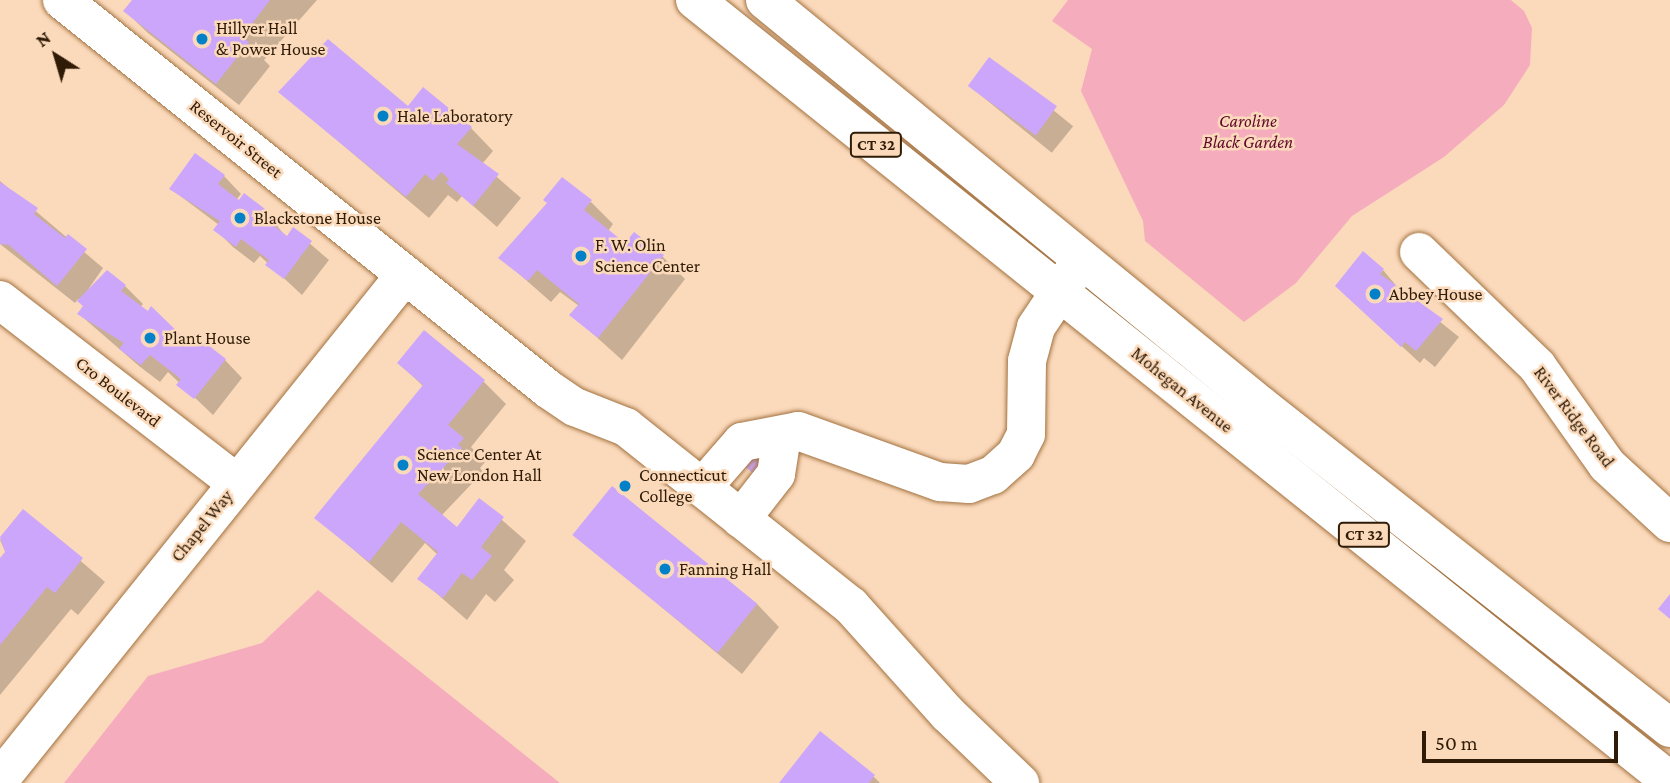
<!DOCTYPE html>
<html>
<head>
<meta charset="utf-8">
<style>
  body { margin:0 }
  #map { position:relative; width:1670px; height:783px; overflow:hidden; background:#fbdabb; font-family:"Crimson Pro",serif }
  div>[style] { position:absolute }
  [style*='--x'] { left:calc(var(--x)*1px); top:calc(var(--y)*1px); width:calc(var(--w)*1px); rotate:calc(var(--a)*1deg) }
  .green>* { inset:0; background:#f5adbd }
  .shadow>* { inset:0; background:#0003; transform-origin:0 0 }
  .building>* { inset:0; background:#cca6fa; transform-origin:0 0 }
  .roads { filter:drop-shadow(0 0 2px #a37240) drop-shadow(0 0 2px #a37240) }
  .minor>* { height:38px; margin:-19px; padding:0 19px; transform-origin:19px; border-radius:19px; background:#fff }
  .highway>* { height:38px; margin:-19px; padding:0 19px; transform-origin:19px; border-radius:19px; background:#fff }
  .dots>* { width:19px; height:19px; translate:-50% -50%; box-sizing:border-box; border:4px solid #fbdabb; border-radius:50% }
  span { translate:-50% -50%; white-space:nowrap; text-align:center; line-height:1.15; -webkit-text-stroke:5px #fbdabb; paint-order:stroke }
  .shield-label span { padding:2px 5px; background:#fbdabb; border:2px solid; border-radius:5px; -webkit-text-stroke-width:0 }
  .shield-label { font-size:16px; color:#2f1b06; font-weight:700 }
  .poi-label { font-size:18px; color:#2f1b06 }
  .left { translate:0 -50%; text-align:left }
  .park-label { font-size:18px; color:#60062b; font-style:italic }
  .street-label { font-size:18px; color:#2f1b06 }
  .north { position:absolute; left:21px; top:21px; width:70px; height:70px; -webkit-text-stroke:5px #fbdabb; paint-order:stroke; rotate:323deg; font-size:19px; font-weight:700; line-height:28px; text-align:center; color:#2f1b06 }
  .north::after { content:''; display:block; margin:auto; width:24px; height:32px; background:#2f1b06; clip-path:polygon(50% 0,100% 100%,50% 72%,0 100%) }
  .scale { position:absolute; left:1422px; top:731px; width:196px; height:32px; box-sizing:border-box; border:4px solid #2f1b06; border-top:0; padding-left:9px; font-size:21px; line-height:24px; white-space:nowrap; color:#2f1b06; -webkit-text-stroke:5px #fbdabb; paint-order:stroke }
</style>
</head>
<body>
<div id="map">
  <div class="green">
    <i style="clip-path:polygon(1068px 0,1511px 0,1524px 11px,1532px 28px,1530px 65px,1504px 105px,1444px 157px,1352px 216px,1296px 283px,1244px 322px,1145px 241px,1143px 221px,1081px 91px,1092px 49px,1052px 21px)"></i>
    <i style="clip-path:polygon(318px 590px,560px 783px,64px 783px,148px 676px,262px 643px)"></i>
  </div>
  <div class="shadow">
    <i style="clip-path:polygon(134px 0,317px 0,264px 60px,270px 66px,239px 105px,148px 33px,125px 11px)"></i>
    <i style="left:990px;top:59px;width:107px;height:34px;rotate:39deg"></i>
    <i style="clip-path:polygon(280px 92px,408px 108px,471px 128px,493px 151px,482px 164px,521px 198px,497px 227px,462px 196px,457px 202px,448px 195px,429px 218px)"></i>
    <i style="clip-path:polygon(224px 176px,241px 194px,236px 200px,264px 210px,287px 238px,294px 230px,329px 260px,302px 295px,260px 256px,254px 263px,233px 247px,216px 230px,219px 225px,171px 189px)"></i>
    <i style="clip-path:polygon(0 181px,103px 268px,83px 297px,125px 286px,143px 304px,140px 307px,188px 344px,225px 360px,242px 378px,213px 415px,168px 372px,160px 382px,139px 366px,79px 314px,85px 306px,78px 299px,75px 303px,0 244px)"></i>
    <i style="clip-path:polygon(591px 202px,613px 224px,608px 231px,625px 245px,662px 256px,685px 279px,622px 360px,572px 315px,579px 306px,560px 292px,551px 302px,501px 258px)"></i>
    <i style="clip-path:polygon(1383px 270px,1399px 289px,1459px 337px,1435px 367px,1424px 358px,1420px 363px,1355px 303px)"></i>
    <i style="clip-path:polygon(399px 363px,483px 381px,506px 404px,471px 447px,485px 462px,480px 468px,483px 472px,441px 516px,457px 529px,479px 500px,526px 541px,504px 570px,514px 580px,495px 602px,486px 594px,467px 620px,420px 579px,438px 555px,425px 543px,392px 583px,317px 518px,424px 387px)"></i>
    <i style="clip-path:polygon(23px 511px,105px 582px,78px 615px,71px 609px,0 695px,0 561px,6px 553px,0 540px)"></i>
    <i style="clip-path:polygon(575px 535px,757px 604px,779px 627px,742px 674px)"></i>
    <i style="clip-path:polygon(874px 777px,880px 783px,782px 783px)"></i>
  </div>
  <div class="building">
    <i style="clip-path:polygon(132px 0,270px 0,242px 37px,249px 42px,216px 84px,123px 11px)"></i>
    <i style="clip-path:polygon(328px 39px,408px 106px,423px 87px,472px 127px,457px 144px,499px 174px,473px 206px,446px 183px,449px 179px,441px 172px,433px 181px,425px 174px,406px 197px,278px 92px)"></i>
    <i style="left:989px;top:57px;width:84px;height:36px;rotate:36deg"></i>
    <i style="clip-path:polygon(195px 153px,225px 175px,218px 184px,239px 200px,244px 193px,265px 209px,260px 215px,287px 236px,293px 227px,312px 241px,284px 279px,265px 265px,269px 260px,241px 239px,236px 247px,213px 230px,220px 221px,169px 189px)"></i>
    <i style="clip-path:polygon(562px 177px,592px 200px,584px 210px,625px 243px,634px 232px,664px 255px,598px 338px,569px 315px,579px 304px,537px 270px,528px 281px,498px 258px,547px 203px,543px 200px)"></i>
    <i style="clip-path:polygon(0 182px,38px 208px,34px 214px,65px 238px,68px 234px,87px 249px,57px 286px,9px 245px,0 244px)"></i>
    <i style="clip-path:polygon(1363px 251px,1384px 269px,1380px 274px,1443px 319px,1416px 351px,1405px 342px,1401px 347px,1335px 286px)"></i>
    <i style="clip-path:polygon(107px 270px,126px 285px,121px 291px,148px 311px,151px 306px,188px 342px,194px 334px,226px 359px,194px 399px,176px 385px,181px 379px,150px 355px,141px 365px,119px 349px,124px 343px,77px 314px,83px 306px,77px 301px)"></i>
    <i style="clip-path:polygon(424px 330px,485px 380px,448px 425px,464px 438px,458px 445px,462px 448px,418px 494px,457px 527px,479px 498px,504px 517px,481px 547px,492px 556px,472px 580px,462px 573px,443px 598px,417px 579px,438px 552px,401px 522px,369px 562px,314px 518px,423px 385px,397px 363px)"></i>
    <i style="left:750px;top:450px;width:19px;height:16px;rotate:39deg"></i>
    <i style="left:612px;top:486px;width:187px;height:63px;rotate:39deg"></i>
    <i style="clip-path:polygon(23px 509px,83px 558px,55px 593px,47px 587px,0 645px,0 558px,5px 552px,0 537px)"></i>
    <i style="clip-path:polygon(1670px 594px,1670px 619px,1658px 609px)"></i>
    <i style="clip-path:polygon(820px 731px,875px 775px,869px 783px,779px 783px)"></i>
  </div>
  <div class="roads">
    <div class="minor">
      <i style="--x:62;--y:0;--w:623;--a:38.67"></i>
      <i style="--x:548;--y:389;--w:32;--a:34"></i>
      <i style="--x:575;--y:407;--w:55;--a:21.4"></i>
      <i style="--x:626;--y:427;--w:288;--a:38.5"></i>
      <i style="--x:851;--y:606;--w:145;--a:48.1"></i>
      <i style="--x:948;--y:714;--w:100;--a:43.8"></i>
      <i style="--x:1419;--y:252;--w:164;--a:44"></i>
      <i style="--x:1537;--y:366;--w:121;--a:54.7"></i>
      <i style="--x:1607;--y:465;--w:86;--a:42.6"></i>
      <i style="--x:0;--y:300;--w:299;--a:37.7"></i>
      <i style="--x:702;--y:488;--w:61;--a:-49"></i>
      <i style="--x:742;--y:442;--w:57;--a:-11.1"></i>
      <i style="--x:798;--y:431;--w:151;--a:19.8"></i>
      <i style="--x:940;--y:482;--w:29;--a:4"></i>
      <i style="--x:969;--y:484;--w:26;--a:-21"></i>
      <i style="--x:993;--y:475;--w:31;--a:-42"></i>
      <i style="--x:1016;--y:454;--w:22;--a:-63"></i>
      <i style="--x:1026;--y:434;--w:73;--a:-89.2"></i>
      <i style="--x:1027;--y:361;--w:35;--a:-75"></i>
      <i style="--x:1036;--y:327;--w:77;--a:-56.1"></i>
      <i style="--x:741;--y:519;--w:57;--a:-52.1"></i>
      <i style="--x:776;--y:474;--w:37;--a:-81"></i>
      <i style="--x:0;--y:779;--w:647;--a:-51.22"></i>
    </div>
    <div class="highway">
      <i style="--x:695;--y:0;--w:1249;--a:38.7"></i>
      <i style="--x:765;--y:0;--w:640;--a:39.29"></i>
      <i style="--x:1260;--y:405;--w:522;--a:38.23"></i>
    </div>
  </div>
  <div class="dots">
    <i style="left:202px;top:39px;background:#0280c8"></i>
    <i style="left:383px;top:116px;background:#0280c8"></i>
    <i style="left:240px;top:218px;background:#0280c8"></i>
    <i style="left:581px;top:256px;background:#0280c8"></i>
    <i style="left:1375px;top:294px;background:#0280c8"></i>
    <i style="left:150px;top:338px;background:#0280c8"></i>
    <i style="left:403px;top:465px;background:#0280c8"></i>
    <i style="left:625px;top:486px;background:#0280c8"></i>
    <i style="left:665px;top:569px;background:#0280c8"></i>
  </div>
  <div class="shield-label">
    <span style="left:876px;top:145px">CT 32</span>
    <span style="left:1364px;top:535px">CT 32</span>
  </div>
  <div class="poi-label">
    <span class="left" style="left:216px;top:39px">Hillyer Hall<br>&amp; Power House</span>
    <span class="left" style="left:397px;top:116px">Hale Laboratory</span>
    <span class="left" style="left:254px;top:218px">Blackstone House</span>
    <span class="left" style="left:595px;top:256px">F. W. Olin<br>Science Center</span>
    <span class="left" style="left:1389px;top:294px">Abbey House</span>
    <span class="left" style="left:164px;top:338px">Plant House</span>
    <span class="left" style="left:417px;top:465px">Science Center At<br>New London Hall</span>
    <span class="left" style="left:639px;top:486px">Connecticut<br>College</span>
    <span class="left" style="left:679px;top:569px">Fanning Hall</span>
  </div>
  <div class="park-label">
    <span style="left:1248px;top:132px">Caroline<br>Black Garden</span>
  </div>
  <div class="street-label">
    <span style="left:236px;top:139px;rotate:39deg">Reservoir Street</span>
    <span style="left:1182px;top:390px;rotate:39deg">Mohegan Avenue</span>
    <span style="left:118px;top:392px;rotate:38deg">Cro Boulevard</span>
    <span style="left:1574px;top:417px;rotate:53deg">River Ridge Road</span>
    <span style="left:202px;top:526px;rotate:-51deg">Chapel Way</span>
  </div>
  <div class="north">N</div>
  <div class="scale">50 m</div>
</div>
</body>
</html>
